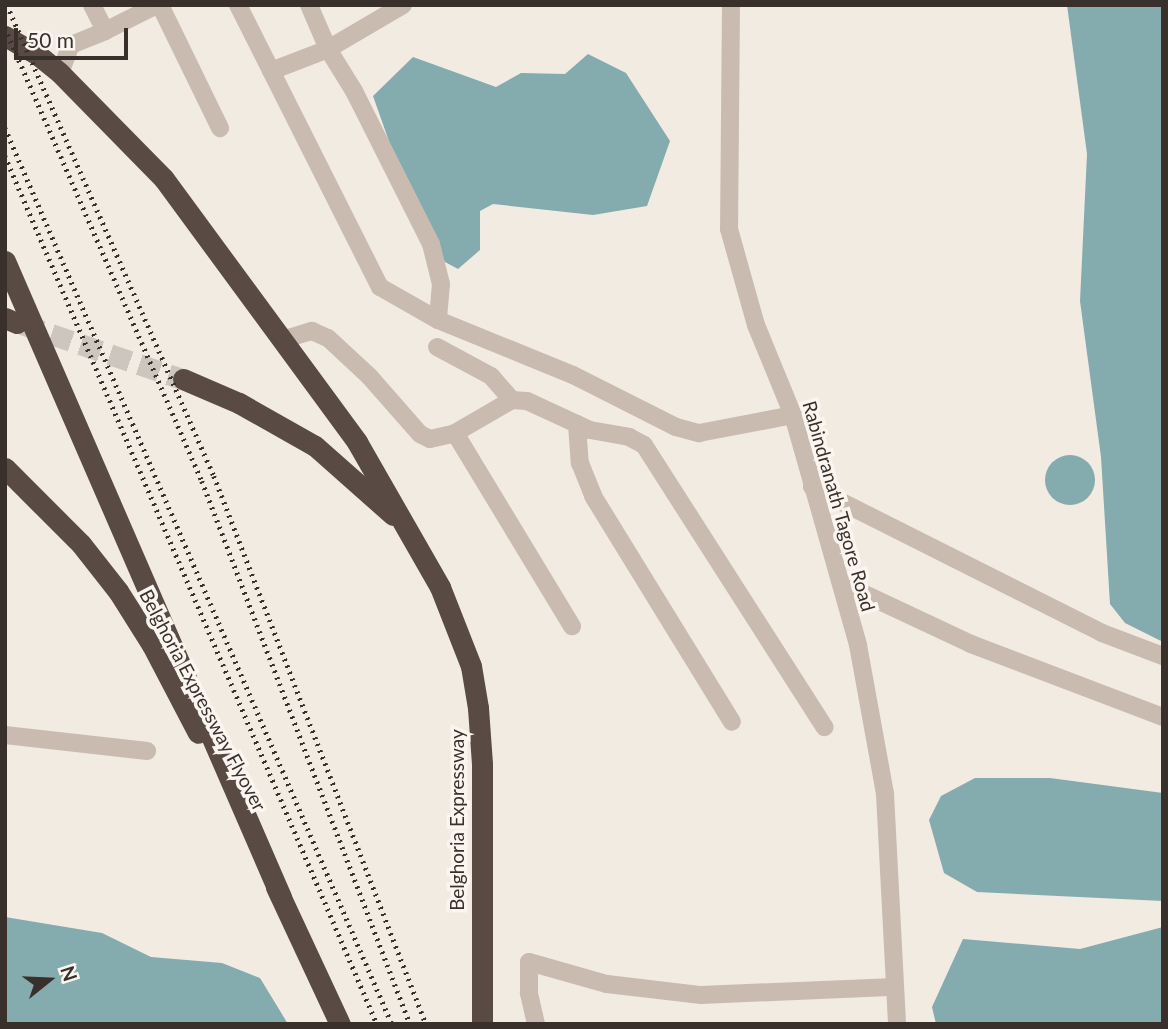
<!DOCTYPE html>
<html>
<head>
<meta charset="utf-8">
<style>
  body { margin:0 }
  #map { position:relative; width:1168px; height:1029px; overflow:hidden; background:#f2ebe2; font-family:Lato,sans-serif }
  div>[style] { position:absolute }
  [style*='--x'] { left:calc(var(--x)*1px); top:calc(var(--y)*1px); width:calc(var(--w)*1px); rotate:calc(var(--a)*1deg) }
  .water>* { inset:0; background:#84abad }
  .round { border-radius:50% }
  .highway-tunnel>* { height:21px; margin-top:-10.5px; transform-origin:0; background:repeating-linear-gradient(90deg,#cdc6be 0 21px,transparent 0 31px) }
  .minor>* { height:18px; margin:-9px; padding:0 9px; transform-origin:9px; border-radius:9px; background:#c9bbaf }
  .highway>* { height:21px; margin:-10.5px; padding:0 10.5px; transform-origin:10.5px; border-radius:10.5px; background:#594b44 }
  .rail>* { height:4.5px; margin-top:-2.25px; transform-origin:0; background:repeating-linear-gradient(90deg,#39302c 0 2px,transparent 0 7px) }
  span { translate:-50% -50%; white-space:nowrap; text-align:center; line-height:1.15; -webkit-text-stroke:7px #faf5ef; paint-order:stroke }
  .street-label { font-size:19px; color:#39302c }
  .frame { position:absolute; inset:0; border:7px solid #39302c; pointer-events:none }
  .north { position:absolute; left:14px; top:945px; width:70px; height:70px; -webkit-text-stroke:5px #faf5ef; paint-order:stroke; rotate:72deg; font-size:19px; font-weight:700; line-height:28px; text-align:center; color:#39302c }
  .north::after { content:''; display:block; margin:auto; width:24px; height:32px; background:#39302c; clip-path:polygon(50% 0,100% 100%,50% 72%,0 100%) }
  .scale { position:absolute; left:14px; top:28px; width:114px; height:32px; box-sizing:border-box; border:4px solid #39302c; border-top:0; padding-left:9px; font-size:21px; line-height:24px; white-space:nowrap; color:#39302c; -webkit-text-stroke:5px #faf5ef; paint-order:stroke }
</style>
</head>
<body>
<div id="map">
  <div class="water">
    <i style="clip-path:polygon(1067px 5px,1163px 5px,1163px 642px,1125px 623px,1110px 604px,1101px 457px,1080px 301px,1087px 154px)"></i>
    <i style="clip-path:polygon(588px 54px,626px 73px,670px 141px,647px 206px,593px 215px,493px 204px,480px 211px,480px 250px,458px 269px,445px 262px,419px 226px,373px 96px,413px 57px,496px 87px,521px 73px,565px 74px)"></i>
    <i class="round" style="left:1045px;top:455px;width:50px;height:50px"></i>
    <i style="clip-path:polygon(975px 778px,1050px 778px,1163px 793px,1163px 901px,977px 892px,944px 873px,929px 820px,941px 796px)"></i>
    <i style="clip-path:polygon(5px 917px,102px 933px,151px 957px,222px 963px,260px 978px,288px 1024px,5px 1024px)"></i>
    <i style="clip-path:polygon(1163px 927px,1163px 1024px,936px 1024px,932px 1007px,963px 939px,1080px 949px)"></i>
  </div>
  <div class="highway-tunnel">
    <i style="--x:22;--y:324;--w:170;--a:18.9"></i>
  </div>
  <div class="minor">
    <i style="--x:92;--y:5;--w:29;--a:63"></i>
    <i style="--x:105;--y:31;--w:58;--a:-26.6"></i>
    <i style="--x:160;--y:5;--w:137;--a:64"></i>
    <i style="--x:238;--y:5;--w:316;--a:63.3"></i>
    <i style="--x:380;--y:287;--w:67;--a:29.6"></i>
    <i style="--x:438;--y:320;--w:146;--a:22.2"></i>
    <i style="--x:573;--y:375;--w:115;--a:26.8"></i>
    <i style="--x:676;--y:427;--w:24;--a:15"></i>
    <i style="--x:699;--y:433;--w:96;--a:-10.8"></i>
    <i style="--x:309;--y:5;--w:48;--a:66.6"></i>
    <i style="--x:328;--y:49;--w:49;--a:58.2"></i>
    <i style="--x:354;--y:91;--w:171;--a:63.3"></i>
    <i style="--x:431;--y:244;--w:41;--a:76"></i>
    <i style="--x:441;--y:284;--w:36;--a:95"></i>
    <i style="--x:731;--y:5;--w:224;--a:90.5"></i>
    <i style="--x:729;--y:229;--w:100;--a:74.3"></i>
    <i style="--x:756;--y:325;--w:97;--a:67.7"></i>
    <i style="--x:793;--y:415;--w:239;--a:74.2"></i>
    <i style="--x:858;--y:645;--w:151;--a:79.7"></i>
    <i style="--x:885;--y:794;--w:230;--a:87"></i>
    <i style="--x:271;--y:71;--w:61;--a:-21.1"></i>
    <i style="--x:328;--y:49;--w:87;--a:-30.4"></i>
    <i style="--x:60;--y:73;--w:30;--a:-69"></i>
    <i style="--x:71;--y:45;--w:37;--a:-22"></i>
    <i style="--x:285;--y:339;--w:28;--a:-17"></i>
    <i style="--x:312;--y:331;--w:17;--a:24"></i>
    <i style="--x:328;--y:338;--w:56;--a:42.8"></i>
    <i style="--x:369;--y:376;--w:77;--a:48.7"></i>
    <i style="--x:420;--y:434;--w:11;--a:27"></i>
    <i style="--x:430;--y:439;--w:26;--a:-13"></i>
    <i style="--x:455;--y:433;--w:66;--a:-30.1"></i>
    <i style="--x:512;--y:400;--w:15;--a:4"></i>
    <i style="--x:527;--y:401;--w:69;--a:24.7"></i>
    <i style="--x:590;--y:430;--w:40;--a:10"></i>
    <i style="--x:629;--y:437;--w:17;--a:28"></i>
    <i style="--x:644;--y:445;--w:335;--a:57.4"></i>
    <i style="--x:437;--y:347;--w:61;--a:28.2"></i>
    <i style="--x:491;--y:376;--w:32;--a:49"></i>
    <i style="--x:577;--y:424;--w:39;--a:86"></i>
    <i style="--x:580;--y:463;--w:35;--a:68"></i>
    <i style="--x:593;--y:496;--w:265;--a:58.4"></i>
    <i style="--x:455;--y:433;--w:226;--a:58.8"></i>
    <i style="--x:812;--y:487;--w:325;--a:26.7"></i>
    <i style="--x:1102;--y:633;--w:65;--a:20.7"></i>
    <i style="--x:841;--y:583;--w:144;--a:25.1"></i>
    <i style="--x:971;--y:644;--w:205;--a:20.8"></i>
    <i style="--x:5;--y:735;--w:143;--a:6.4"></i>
    <i style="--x:536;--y:1024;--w:32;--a:-103"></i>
    <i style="--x:529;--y:993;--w:31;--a:-90"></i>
    <i style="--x:529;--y:962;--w:81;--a:15.8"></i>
    <i style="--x:607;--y:984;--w:95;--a:6.7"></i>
    <i style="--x:701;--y:995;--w:194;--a:-2.4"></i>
  </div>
  <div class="highway">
    <i style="--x:5;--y:36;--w:38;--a:30"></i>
    <i style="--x:38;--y:55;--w:28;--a:39"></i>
    <i style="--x:60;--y:73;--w:148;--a:45.5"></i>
    <i style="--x:164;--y:179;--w:326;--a:53.7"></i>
    <i style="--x:357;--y:442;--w:167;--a:60.2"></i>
    <i style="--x:440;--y:587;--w:85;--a:68.6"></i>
    <i style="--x:471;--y:666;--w:43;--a:80.5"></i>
    <i style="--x:478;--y:708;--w:56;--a:85.9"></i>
    <i style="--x:482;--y:764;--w:260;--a:90"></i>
    <i style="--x:5;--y:261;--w:693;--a:66.54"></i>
    <i style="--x:5;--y:318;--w:13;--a:23"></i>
    <i style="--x:183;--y:379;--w:61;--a:23.2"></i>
    <i style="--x:239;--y:403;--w:87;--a:29.5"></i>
    <i style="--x:315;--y:446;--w:104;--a:41.5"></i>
    <i style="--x:5;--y:468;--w:107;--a:45"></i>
    <i style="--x:81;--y:544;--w:60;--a:51.8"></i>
    <i style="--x:118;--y:591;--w:64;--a:57.8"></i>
    <i style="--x:152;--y:645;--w:99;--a:62.4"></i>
    <i style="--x:276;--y:887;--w:151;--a:65"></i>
  </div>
  <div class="rail">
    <i style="--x:7;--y:5;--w:514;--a:66.27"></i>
    <i style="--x:214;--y:476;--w:588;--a:68.85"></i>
    <i style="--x:5;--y:28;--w:494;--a:66.5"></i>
    <i style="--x:202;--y:481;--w:581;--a:69.04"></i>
    <i style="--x:5;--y:128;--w:976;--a:66.64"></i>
    <i style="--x:5;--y:156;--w:944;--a:66.8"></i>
  </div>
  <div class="street-label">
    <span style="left:839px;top:506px;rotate:74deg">Rabindranath Tagore Road</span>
    <span style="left:203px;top:700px;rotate:62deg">Belghoria Expressway Flyover</span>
    <span style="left:457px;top:820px;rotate:-90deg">Belghoria Expressway</span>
  </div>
  <div class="frame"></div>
  <div class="north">N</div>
  <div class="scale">50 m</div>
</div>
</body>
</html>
